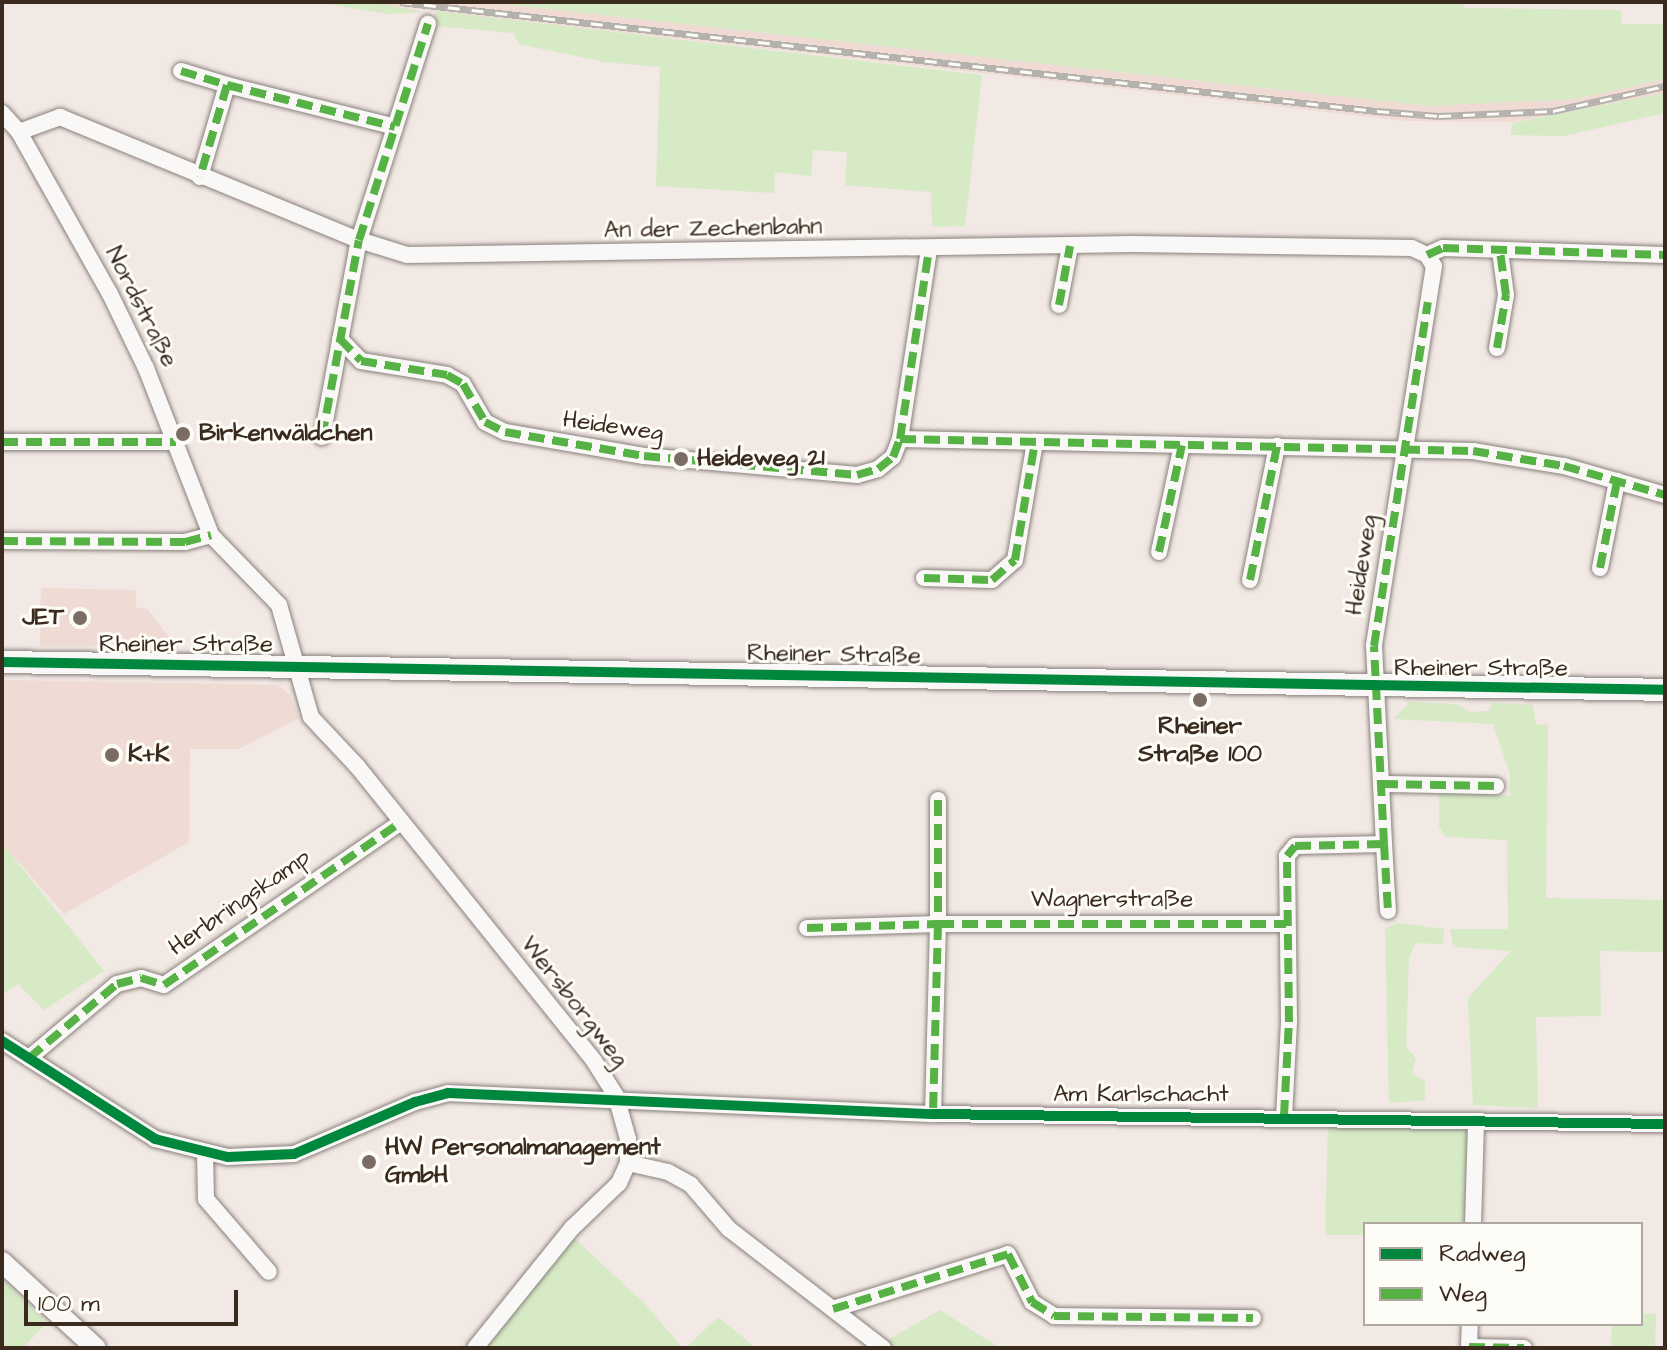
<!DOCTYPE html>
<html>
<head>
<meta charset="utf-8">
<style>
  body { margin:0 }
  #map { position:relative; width:1667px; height:1350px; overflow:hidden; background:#f2e8e4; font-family:"Architects Daughter",sans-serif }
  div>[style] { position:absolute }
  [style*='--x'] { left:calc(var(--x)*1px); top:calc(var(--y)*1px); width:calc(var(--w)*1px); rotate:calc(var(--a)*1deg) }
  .built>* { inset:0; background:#efdbd3 }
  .green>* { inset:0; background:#d5eac5 }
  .roads { filter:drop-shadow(0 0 2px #88817c) drop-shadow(0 0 2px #88817c) }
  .minor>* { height:16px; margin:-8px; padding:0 8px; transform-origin:8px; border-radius:8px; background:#faf8f6 }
  .tertiary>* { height:20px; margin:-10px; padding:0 10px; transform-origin:10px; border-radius:10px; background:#faf8f6 }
  .secondary>* { height:22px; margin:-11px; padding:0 11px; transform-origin:11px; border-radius:11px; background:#faf8f6 }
  .rail>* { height:7px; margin-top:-3.5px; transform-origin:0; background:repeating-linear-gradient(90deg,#fdfcf7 0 12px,#b5b2ae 0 24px); box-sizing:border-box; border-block:2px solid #b5b2ae }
  .quiet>* { height:8px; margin-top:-4px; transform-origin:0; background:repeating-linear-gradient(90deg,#57b245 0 16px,transparent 0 24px) }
  .cycleway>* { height:10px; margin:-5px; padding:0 5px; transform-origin:5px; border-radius:5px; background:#00873e }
  .dots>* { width:22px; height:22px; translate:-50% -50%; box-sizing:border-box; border:4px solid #fdfcf7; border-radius:50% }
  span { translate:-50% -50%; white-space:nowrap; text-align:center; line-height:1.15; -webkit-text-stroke:6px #fdfcf7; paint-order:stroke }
  .street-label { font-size:24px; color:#3b2a1e }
  .poi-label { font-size:24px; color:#3b2a1e; font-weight:700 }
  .left { translate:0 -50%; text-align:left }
  .right { translate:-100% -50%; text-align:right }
  .frame { position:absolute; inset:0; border:4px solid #3b2a1e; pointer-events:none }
  .legend { position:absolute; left:1363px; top:1222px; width:280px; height:104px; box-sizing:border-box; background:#fdfcf7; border:2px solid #afa8a0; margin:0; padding:10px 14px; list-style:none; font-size:24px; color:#3b2a1e }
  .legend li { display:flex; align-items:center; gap:16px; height:40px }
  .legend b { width:40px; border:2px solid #afa8a0 }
  .scale { position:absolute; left:24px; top:1290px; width:214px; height:36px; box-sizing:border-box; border:4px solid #3b2a1e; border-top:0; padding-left:10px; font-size:24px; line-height:28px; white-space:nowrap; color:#3b2a1e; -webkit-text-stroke:6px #fdfcf7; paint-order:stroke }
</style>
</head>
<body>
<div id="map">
  <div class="built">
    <i style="clip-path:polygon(356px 2px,485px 2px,1429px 106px,1575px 99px,1665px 79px,1665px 93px,1514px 122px,1407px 121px)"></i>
    <i style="clip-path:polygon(41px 588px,136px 590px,136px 607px,147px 609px,176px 646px,40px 646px)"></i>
    <i style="clip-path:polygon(2px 680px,278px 685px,290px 695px,299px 718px,239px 749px,190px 749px,189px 842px,64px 914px,2px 843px)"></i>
  </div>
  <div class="green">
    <i style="clip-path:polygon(315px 2px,372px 2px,424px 12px,388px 14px)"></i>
    <i style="clip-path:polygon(485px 2px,1463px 2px,1464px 8px,1621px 10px,1622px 24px,1665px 24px,1665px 79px,1575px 99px,1429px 106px)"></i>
    <i style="clip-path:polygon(435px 11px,982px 75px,965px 226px,932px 227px,931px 192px,845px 185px,847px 152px,813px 150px,811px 176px,775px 172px,774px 193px,656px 186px,660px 67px,604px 62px,519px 44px,513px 33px,435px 26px)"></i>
    <i style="clip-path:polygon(1665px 93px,1665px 113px,1563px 136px,1510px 135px,1513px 123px)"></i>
    <i style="clip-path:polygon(1410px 702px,1456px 704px,1471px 712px,1488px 711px,1493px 703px,1533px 705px,1536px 725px,1548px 724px,1546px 898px,1665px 900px,1665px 952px,1600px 951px,1601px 1016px,1536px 1017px,1538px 1108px,1473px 1105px,1468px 998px,1511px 951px,1453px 947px,1450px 929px,1508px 929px,1507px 840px,1445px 837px,1439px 826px,1439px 791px,1510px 796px,1510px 774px,1493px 724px,1393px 719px)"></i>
    <i style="clip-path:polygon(2px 843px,104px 971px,44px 1010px,18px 984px,2px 994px)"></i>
    <i style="clip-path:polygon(1399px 923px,1444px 929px,1443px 944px,1416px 943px,1409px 957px,1406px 1046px,1416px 1059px,1412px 1074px,1425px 1081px,1425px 1100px,1389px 1103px,1385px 928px)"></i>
    <i style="clip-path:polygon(1328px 1125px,1468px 1128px,1466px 1224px,1365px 1224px,1365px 1235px,1325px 1235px)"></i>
    <i style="clip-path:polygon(574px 1238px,644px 1303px,683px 1348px,485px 1348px)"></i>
    <i style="clip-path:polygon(2px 1279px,47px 1322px,23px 1348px,2px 1348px)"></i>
    <i style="clip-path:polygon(940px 1310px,1000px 1348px,895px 1348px,886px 1341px)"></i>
    <i style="clip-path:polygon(1641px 1314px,1656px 1314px,1655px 1348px,1611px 1348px,1612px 1324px,1641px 1324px)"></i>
    <i style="clip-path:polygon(718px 1317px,756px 1348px,686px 1348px)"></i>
  </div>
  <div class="roads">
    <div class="minor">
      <i style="--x:181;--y:71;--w:48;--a:16.9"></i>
      <i style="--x:227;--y:85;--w:96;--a:106.4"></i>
      <i style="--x:227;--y:85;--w:173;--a:14"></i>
      <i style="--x:2;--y:113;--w:25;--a:48"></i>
      <i style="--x:19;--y:132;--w:186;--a:60.7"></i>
      <i style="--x:110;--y:294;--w:82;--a:64.1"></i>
      <i style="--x:146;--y:368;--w:179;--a:68.7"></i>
      <i style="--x:211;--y:535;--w:98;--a:45.8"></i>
      <i style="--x:279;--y:605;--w:116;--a:74.1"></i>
      <i style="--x:311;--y:717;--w:67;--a:46.8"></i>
      <i style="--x:357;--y:766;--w:378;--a:51.2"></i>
      <i style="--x:594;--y:1061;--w:41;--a:57.8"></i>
      <i style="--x:616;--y:1096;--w:45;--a:74.4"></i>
      <i style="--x:628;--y:1139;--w:24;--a:90"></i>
      <i style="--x:628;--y:1163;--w:22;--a:114"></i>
      <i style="--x:619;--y:1183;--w:65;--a:136.2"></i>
      <i style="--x:572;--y:1228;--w:154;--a:128.9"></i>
      <i style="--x:19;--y:132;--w:44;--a:-20.1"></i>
      <i style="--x:60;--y:117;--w:323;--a:22.4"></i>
      <i style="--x:359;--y:240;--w:50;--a:17.4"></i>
      <i style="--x:407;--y:255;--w:726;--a:-0.87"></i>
      <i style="--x:1133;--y:244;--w:279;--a:0.8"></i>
      <i style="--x:1412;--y:248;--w:17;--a:25"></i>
      <i style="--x:1427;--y:255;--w:13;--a:58"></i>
      <i style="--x:1434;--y:266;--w:385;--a:99"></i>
      <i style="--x:1374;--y:646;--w:198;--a:87.1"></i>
      <i style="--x:1384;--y:844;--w:89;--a:178.7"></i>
      <i style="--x:1295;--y:846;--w:13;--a:129"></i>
      <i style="--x:1287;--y:856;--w:166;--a:89.3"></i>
      <i style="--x:1289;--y:1022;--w:94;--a:93"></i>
      <i style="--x:1427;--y:255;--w:17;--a:-24"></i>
      <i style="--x:1443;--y:248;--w:222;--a:1.8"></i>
      <i style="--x:1059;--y:305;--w:60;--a:-79.4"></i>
      <i style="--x:340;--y:339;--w:30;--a:46"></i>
      <i style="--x:361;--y:361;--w:87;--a:9.2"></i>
      <i style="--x:447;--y:375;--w:18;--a:29"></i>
      <i style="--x:463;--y:384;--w:44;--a:59.9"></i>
      <i style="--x:485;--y:422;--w:22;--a:27"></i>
      <i style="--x:505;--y:432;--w:141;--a:9.8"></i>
      <i style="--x:644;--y:456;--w:214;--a:5.1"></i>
      <i style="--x:857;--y:475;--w:22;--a:-16"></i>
      <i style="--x:878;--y:469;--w:19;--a:-39"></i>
      <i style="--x:893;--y:457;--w:19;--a:-69"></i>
      <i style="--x:900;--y:439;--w:191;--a:-81.3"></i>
      <i style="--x:1497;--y:348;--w:54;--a:-80.4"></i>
      <i style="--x:1506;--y:295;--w:44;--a:-97.8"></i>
      <i style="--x:322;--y:437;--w:200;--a:-79.4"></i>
      <i style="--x:359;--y:240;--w:227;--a:-72.3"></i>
      <i style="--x:900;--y:439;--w:573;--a:1.2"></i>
      <i style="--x:1473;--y:451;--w:92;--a:9.4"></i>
      <i style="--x:1564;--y:466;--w:105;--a:16"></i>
      <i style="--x:2;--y:442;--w:174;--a:0"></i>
      <i style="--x:2;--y:541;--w:183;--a:0.3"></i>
      <i style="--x:185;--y:542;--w:27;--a:-15"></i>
      <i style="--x:1159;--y:552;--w:109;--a:-77.9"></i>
      <i style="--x:1600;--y:568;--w:89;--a:-78.9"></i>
      <i style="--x:924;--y:578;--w:68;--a:1.7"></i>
      <i style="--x:992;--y:580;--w:30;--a:-41"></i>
      <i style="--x:1015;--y:560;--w:120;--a:-80.4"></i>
      <i style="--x:1250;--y:580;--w:137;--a:-78.6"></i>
      <i style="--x:1382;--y:784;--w:114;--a:1"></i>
      <i style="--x:938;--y:800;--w:124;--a:90"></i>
      <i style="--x:938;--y:924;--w:348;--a:0"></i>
      <i style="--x:1384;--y:844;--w:67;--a:86.6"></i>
      <i style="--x:807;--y:928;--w:131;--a:-1.7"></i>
      <i style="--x:938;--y:924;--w:190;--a:91.5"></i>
      <i style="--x:2;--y:1041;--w:182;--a:32.6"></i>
      <i style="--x:155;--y:1139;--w:75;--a:13.9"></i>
      <i style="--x:228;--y:1157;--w:66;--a:-2.6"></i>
      <i style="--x:294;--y:1154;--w:132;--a:-23.3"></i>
      <i style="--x:415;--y:1102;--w:34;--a:-15"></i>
      <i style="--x:448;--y:1093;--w:485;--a:2.5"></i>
      <i style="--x:933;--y:1114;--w:732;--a:0.78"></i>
      <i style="--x:29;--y:1058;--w:115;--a:-40.1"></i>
      <i style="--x:117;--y:984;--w:25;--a:-14"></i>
      <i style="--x:141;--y:978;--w:24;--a:17"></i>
      <i style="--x:164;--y:985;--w:286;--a:-34.5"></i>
      <i style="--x:205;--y:1154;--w:45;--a:88.7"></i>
      <i style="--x:206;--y:1199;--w:96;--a:49.2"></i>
      <i style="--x:628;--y:1163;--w:41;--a:12.7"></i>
      <i style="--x:668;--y:1172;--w:26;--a:29"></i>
      <i style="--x:691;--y:1185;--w:58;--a:49.2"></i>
      <i style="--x:729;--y:1229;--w:195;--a:37.7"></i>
      <i style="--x:1473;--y:1224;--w:103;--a:-88.3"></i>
      <i style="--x:833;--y:1309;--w:183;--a:-17.4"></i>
      <i style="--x:1008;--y:1254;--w:54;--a:63.4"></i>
      <i style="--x:1032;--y:1302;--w:26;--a:32"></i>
      <i style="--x:1054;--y:1316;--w:199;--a:0.6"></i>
      <i style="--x:1469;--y:1347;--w:55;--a:1"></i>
      <i style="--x:1469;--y:1348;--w:24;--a:-88"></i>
    </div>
    <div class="tertiary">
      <i style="--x:2;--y:1262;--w:127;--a:42.5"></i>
    </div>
    <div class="secondary">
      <i style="--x:2;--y:662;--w:1663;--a:0.96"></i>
    </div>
  </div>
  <div class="rail">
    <i style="--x:400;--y:2;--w:983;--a:6.37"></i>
    <i style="--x:1377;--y:111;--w:62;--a:4.6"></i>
    <i style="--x:1439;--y:116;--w:114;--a:-2.5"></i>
    <i style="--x:1553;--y:111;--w:115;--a:-12.6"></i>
  </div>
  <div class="quiet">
    <i style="--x:181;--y:71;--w:48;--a:16.9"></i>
    <i style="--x:227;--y:85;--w:96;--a:106.4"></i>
    <i style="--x:227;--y:85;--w:173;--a:14"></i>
    <i style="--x:1427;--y:255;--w:17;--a:-24"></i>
    <i style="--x:1443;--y:248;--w:222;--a:1.8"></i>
    <i style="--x:1059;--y:305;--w:60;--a:-79.4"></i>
    <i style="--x:340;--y:339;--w:30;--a:46"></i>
    <i style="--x:361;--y:361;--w:87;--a:9.2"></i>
    <i style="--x:447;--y:375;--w:18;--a:29"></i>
    <i style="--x:463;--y:384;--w:44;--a:59.9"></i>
    <i style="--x:485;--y:422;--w:22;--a:27"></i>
    <i style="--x:505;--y:432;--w:141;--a:9.8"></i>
    <i style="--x:644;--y:456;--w:214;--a:5.1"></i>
    <i style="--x:857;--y:475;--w:22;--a:-16"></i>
    <i style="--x:878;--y:469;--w:19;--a:-39"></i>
    <i style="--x:893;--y:457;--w:19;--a:-69"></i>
    <i style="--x:900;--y:439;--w:191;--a:-81.3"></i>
    <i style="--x:1497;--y:348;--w:54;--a:-80.4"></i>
    <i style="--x:1506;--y:295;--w:44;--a:-97.8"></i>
    <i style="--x:322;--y:437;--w:200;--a:-79.4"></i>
    <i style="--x:359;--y:240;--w:227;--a:-72.3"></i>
    <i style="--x:900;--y:439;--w:573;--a:1.2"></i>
    <i style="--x:1473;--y:451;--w:92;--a:9.4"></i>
    <i style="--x:1564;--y:466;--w:105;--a:16"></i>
    <i style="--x:2;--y:442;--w:174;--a:0"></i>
    <i style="--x:2;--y:541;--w:183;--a:0.3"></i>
    <i style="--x:185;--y:542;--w:27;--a:-15"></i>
    <i style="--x:1159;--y:552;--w:109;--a:-77.9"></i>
    <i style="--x:1600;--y:568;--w:89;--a:-78.9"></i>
    <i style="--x:924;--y:578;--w:68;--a:1.7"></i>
    <i style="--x:992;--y:580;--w:30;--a:-41"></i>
    <i style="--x:1015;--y:560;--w:120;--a:-80.4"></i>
    <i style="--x:1250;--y:580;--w:137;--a:-78.6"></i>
    <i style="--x:1382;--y:784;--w:114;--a:1"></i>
    <i style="--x:938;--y:800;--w:124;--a:90"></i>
    <i style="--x:938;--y:924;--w:348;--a:0"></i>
    <i style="--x:1384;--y:844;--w:67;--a:86.6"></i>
    <i style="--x:807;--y:928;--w:131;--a:-1.7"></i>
    <i style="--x:938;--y:924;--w:190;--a:91.5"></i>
    <i style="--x:29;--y:1058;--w:115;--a:-40.1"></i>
    <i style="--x:117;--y:984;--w:25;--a:-14"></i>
    <i style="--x:141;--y:978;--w:24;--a:17"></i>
    <i style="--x:164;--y:985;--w:286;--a:-34.5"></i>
    <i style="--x:1284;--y:1116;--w:94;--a:-87"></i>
    <i style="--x:1289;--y:1022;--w:166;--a:-90.7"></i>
    <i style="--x:1287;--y:856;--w:13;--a:-51"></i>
    <i style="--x:1295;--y:846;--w:89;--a:-1.3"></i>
    <i style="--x:1384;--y:844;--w:198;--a:-92.9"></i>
    <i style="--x:1374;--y:646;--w:348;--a:-81.1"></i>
    <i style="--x:833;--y:1309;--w:183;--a:-17.4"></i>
    <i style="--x:1008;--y:1254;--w:54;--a:63.4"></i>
    <i style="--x:1032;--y:1302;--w:26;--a:32"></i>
    <i style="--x:1054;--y:1316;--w:199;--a:0.6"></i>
    <i style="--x:1469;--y:1347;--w:55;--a:1"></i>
  </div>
  <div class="cycleway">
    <i style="--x:2;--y:662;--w:1663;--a:0.96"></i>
    <i style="--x:2;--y:1041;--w:182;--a:32.6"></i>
    <i style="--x:155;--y:1139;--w:75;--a:13.9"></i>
    <i style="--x:228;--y:1157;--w:66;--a:-2.6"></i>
    <i style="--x:294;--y:1154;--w:132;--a:-23.3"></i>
    <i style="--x:415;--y:1102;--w:34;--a:-15"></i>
    <i style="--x:448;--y:1093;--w:485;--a:2.5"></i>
    <i style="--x:933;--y:1114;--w:732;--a:0.78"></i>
  </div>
  <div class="dots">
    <i style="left:183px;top:434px;background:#7b6c63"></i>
    <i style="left:681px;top:459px;background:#7b6c63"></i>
    <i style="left:80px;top:618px;background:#7b6c63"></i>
    <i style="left:1200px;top:700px;background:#7b6c63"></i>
    <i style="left:112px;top:755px;background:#7b6c63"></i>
    <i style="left:369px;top:1162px;background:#7b6c63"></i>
  </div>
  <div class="street-label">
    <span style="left:713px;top:229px;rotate:-1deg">An der Zechenbahn</span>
    <span style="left:141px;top:307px;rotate:63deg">Nordstraße</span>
    <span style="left:613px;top:427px;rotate:8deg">Heideweg</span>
    <span style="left:1362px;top:565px;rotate:-81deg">Heideweg</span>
    <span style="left:186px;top:645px">Rheiner Straße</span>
    <span style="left:834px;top:655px;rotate:1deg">Rheiner Straße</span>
    <span style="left:1481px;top:669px">Rheiner Straße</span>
    <span style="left:1112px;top:900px">Wagnerstraße</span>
    <span style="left:240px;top:903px;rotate:-35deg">Herbringskamp</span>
    <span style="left:574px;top:1002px;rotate:52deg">Wersborgweg</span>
    <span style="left:1141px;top:1095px">Am Karlschacht</span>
  </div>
  <div class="poi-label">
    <span class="left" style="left:199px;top:434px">Birkenwäldchen</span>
    <span class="left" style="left:697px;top:459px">Heideweg 21</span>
    <span class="right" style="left:64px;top:618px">JET</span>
    <span style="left:1200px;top:741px">Rheiner<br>Straße 100</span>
    <span class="left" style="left:128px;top:755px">K+K</span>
    <span class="left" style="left:385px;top:1162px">HW Personalmanagement<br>GmbH</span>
  </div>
  <div class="frame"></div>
  <ul class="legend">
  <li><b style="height:10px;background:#00873e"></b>Radweg</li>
  <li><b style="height:10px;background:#57b245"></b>Weg</li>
  </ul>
  <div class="scale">100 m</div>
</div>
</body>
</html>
